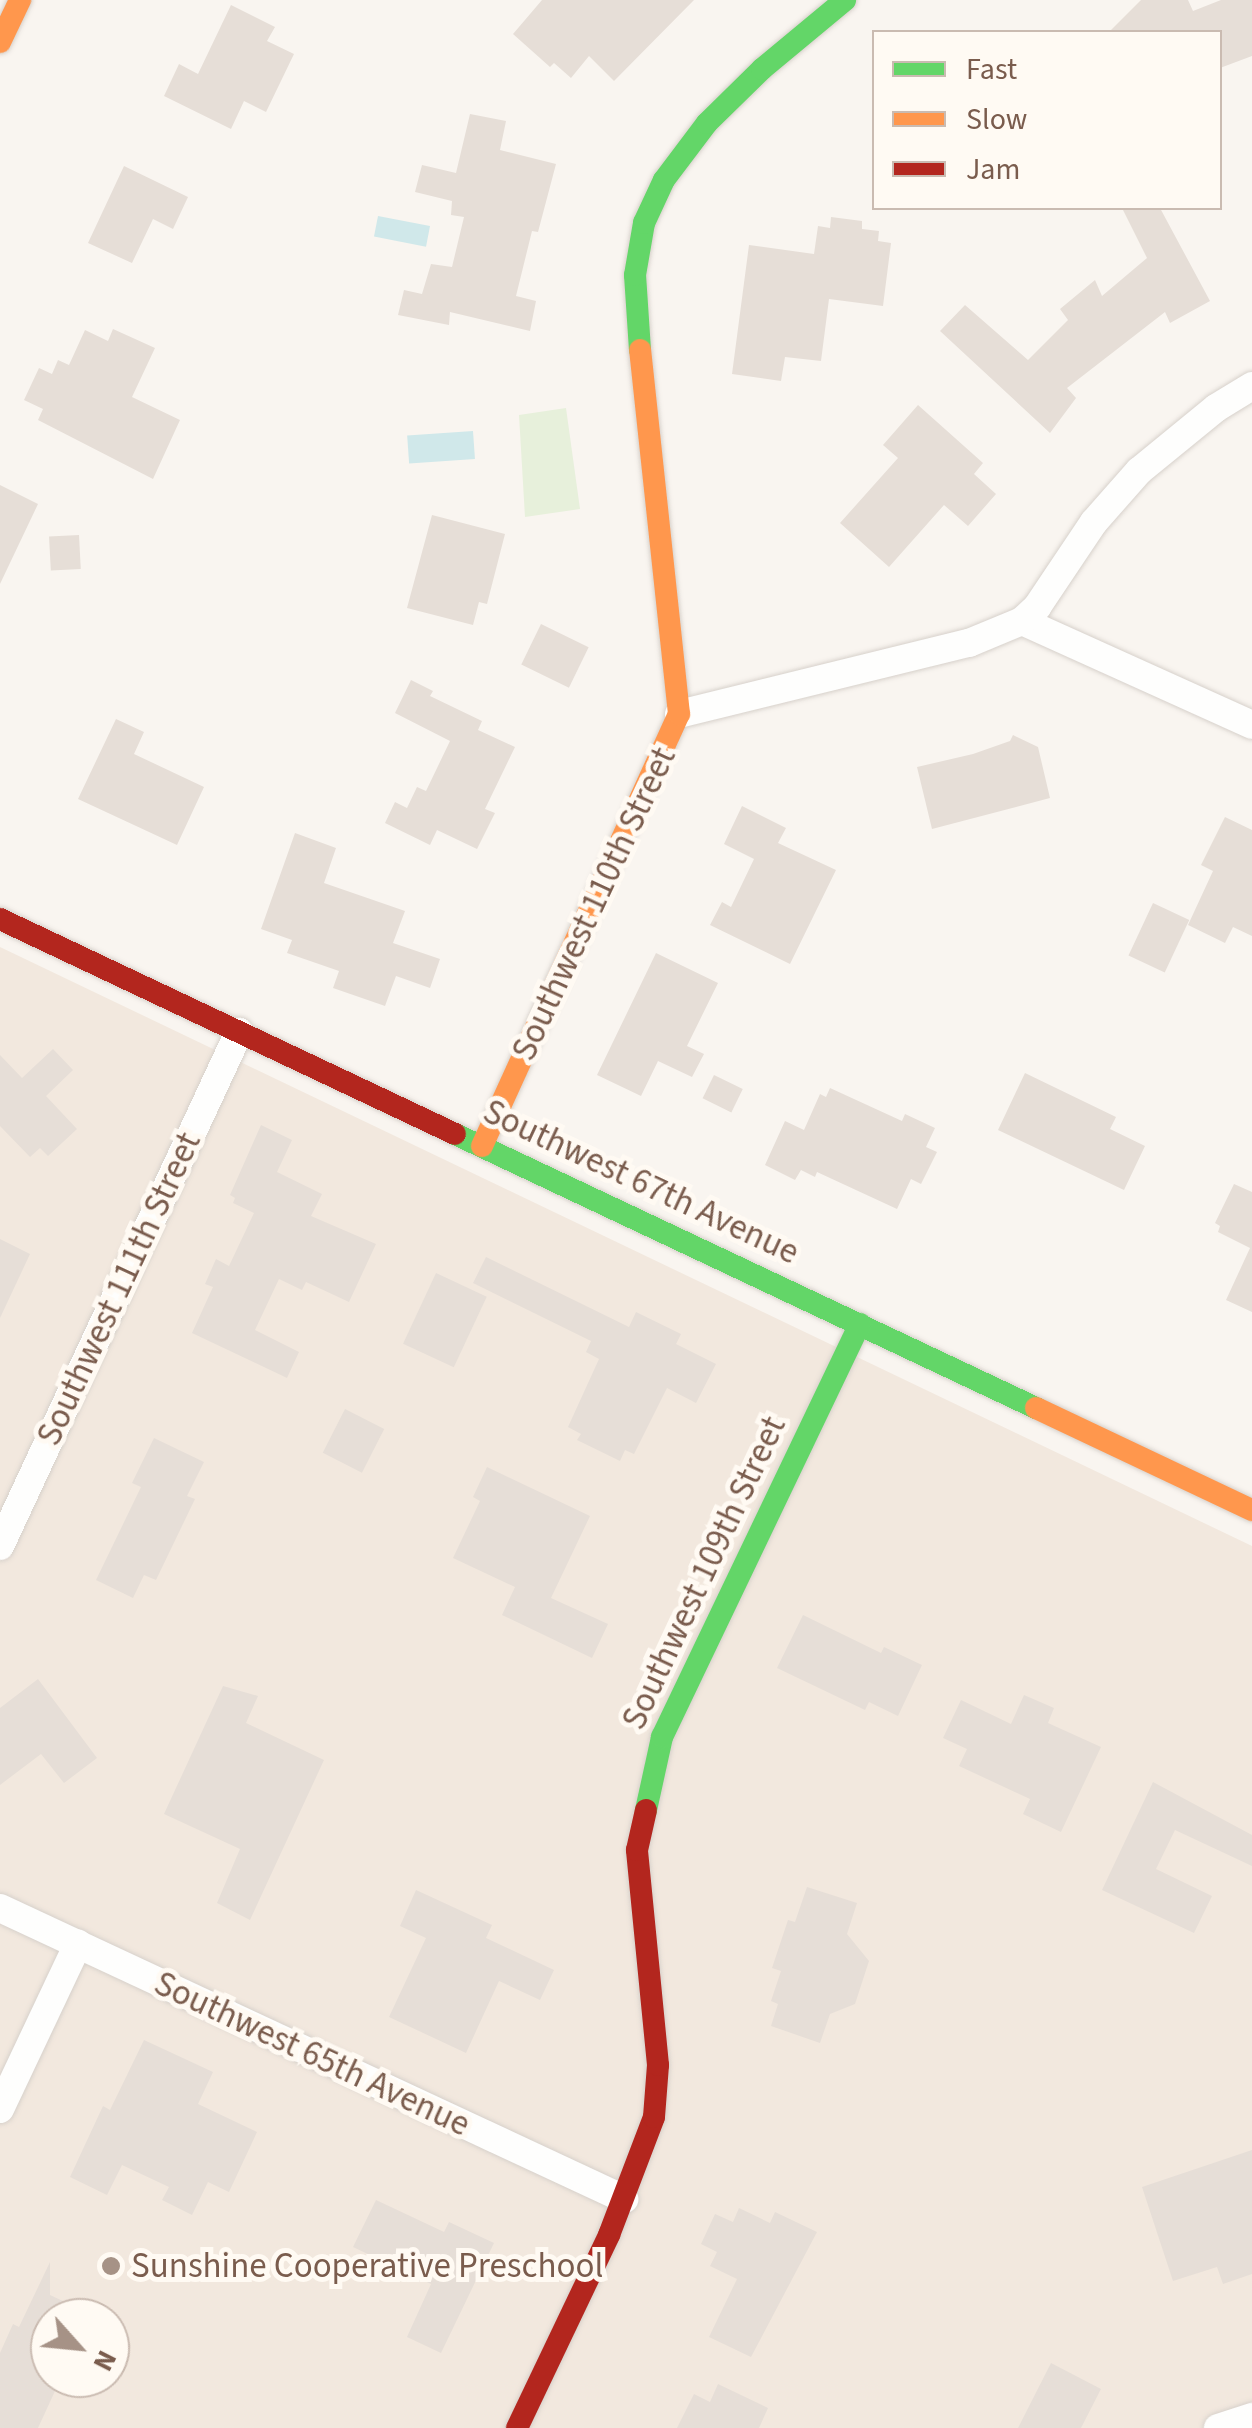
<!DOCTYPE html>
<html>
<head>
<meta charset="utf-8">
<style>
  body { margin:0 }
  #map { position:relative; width:1252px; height:2428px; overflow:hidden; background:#f9f5f0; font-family:"Source Sans 3",sans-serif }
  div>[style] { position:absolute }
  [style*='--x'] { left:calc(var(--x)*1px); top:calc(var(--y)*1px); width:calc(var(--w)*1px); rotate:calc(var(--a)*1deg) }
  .residential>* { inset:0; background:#f2e8de }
  .green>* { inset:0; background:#e7f0db }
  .water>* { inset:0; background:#d0e8ea; transform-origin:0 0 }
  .building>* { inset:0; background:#e6ded7; transform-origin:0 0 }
  .roads { filter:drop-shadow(0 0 2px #d7d1cb) drop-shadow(0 0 2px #d7d1cb) }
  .street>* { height:28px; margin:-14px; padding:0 14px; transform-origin:14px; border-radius:14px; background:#fefefd }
  .fast>* { height:22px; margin:-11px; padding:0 11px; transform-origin:11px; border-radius:11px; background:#63d668 }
  .slow>* { height:22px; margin:-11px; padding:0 11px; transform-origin:11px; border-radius:11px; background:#ff974d }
  .jam>* { height:22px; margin:-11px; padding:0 11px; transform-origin:11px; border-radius:11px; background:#b3261e }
  .dots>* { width:28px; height:28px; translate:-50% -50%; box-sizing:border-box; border:5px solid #fffaf3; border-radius:50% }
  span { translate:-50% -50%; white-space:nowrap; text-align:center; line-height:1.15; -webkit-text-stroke:10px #fffaf3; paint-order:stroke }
  .street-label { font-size:35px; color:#7a5c4d }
  .poi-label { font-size:35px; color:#7a5c4d }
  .left { translate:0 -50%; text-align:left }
  .legend { position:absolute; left:872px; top:30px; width:350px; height:180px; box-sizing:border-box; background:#fffaf3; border:2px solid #cabbb1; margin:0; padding:12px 18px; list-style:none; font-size:30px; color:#7a5c4d }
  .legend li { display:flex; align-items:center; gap:20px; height:50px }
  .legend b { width:50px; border:2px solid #cabbb1 }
  .north { position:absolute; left:30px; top:2298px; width:100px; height:100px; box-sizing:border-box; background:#fffaf3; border:2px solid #cabbb1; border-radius:50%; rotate:117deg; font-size:28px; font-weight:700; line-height:40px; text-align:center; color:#7a5c4d }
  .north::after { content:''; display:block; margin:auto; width:35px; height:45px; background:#a69286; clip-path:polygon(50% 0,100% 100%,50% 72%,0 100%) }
</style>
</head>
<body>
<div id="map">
  <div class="residential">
    <i style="clip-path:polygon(evenodd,0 947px,1252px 1546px,1252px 2428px,0 2428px,0 947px,50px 2318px,110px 2318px,110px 2378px,50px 2378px,50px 2318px)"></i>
  </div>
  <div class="green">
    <i style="clip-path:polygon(566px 408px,580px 509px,525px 517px,519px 415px)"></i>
  </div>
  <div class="water">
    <i style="left:378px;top:216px;width:53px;height:21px;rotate:11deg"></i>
    <i style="left:473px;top:431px;width:28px;height:66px;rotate:86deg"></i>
  </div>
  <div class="building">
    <i style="clip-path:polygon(542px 0,694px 0,614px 81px,589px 56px,571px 78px,554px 63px,550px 67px,513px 34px)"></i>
    <i style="clip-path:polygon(1141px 0,1188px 0,1193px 11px,1221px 0,1252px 0,1252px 56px,1220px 68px,1220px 32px,1109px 32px)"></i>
    <i style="clip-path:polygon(231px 5px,275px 27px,267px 41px,294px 54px,266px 112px,244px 101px,231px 129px,164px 96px,179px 64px,198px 74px)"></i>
    <i style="clip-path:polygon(470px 114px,506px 121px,500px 150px,556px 164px,538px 232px,532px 231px,516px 296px,536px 301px,530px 331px,450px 312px,449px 325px,398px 315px,404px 290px,422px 294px,431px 264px,452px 267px,464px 217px,451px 215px,452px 201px,415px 192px,422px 165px,456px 173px)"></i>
    <i style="clip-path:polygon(124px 166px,188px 197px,173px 229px,153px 219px,132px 263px,88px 243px)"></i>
    <i style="clip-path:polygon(1122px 208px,1160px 208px,1210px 301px,1170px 323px,1165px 312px,1067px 388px,1076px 398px,1050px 433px,940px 331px,965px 305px,1028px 360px,1068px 320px,1060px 309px,1095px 280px,1102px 296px,1147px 258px)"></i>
    <i style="clip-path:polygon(831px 217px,862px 221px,862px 229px,879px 231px,878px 241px,891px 243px,883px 306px,829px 299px,821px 361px,785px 357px,781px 381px,732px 374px,749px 245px,814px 254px,818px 226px,830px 228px)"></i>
    <i style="clip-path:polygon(113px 329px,155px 348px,132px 397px,180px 420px,153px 479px,38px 420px,43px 409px,24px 400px,39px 368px,52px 374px,58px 360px,69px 365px,85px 330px,108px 341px)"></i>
    <i style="clip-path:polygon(918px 405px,983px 463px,974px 474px,996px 494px,968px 526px,944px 505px,889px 567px,840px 523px,898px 458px,883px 445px)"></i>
    <i style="clip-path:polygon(0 485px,38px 504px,0 584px)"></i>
    <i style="clip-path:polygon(432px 515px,505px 534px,487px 604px,479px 602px,473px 625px,407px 608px)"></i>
    <i style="left:79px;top:535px;width:34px;height:30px;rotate:87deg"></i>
    <i style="left:541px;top:624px;width:53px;height:45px;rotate:26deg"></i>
    <i style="clip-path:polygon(411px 680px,433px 691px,430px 696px,482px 721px,478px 730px,515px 747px,485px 809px,495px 813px,477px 849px,437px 830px,430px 845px,385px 823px,395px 802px,407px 808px,417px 787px,426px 791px,450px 741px,395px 713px)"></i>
    <i style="clip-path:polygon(116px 719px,144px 732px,134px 754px,204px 787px,177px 845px,78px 799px)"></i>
    <i style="clip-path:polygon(1013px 735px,1038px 747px,1050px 798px,932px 829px,917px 767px,973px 754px,1010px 741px)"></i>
    <i style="clip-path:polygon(742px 806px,786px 828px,778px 843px,836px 870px,790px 964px,710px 925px,722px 902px,731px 907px,754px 859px,724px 844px)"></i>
    <i style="clip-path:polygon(1225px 817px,1252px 830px,1252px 936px,1233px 927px,1225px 943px,1188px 925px,1213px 871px,1201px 865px)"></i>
    <i style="clip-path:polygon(295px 833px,336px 848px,324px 883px,405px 911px,393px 943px,440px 959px,430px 988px,396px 976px,385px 1006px,333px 988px,339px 971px,287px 953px,292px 940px,261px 929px)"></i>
    <i style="left:1153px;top:903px;width:40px;height:58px;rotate:25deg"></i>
    <i style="clip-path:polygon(656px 953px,718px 983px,687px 1046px,704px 1054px,692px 1077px,658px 1061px,641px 1096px,597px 1075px)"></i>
    <i style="clip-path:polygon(53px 1049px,73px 1070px,46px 1096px,77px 1129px,48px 1156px,40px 1148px,30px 1157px,0 1126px,0 1055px,22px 1078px)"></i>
    <i style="clip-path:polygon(1025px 1073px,1116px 1117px,1110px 1129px,1145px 1146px,1124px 1190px,998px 1130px)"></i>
    <i style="left:714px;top:1075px;width:32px;height:26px;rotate:26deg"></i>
    <i style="clip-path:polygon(830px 1088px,902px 1121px,905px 1114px,935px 1128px,926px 1147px,937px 1152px,921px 1184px,911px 1179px,897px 1209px,817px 1172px,815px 1177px,801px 1170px,795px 1180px,765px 1165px,785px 1121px,804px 1130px,820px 1094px,826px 1097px)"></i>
    <i style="clip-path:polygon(261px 1125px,292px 1140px,277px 1172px,322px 1194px,311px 1216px,376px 1244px,349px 1302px,306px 1282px,302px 1290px,279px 1279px,255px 1330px,299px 1352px,287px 1378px,192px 1333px,213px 1287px,205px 1284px,216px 1259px,229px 1266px,254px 1213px,233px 1203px,235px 1198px,230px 1195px)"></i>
    <i style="clip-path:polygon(1234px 1184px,1252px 1192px,1252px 1312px,1226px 1300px,1250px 1248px,1218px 1232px,1220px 1226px,1215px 1223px)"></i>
    <i style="clip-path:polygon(0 1239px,30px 1254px,0 1318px)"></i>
    <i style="clip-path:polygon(486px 1257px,629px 1327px,636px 1312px,681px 1334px,676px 1344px,716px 1364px,696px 1403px,667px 1388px,634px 1454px,625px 1450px,620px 1461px,577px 1440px,581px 1434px,568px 1427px,599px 1359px,586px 1352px,591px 1341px,473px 1283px)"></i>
    <i style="left:436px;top:1273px;width:56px;height:78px;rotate:25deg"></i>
    <i style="left:345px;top:1409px;width:44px;height:49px;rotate:27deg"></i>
    <i style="clip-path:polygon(154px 1438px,204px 1462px,187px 1496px,195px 1499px,156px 1580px,144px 1575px,133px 1598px,96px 1580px,141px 1487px,132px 1483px)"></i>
    <i style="clip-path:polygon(487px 1467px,590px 1516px,551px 1598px,608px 1624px,592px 1658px,502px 1615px,515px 1587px,453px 1558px,480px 1501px,473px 1497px)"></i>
    <i style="clip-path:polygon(803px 1615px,881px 1653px,884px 1647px,922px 1665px,898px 1716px,869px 1702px,865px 1710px,777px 1668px)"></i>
    <i style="clip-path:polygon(38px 1679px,97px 1758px,64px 1783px,41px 1754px,0 1785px,0 1708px)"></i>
    <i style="clip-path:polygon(223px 1686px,258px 1696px,246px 1723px,324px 1760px,250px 1920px,217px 1903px,240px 1849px,164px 1814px)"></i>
    <i style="clip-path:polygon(1024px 1695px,1054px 1708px,1048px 1723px,1101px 1747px,1061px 1832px,1023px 1814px,1030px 1799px,959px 1766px,967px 1749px,943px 1738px,961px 1700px,1011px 1724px)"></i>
    <i style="clip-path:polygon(1153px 1782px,1252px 1835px,1252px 1866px,1175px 1830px,1156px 1869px,1212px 1896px,1194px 1933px,1102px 1890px)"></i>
    <i style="clip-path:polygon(807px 1887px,857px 1903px,847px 1934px,869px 1961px,855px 2004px,830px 2014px,820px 2043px,771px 2026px,778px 2004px,771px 2001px,781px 1971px,772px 1968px,788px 1920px,795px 1922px)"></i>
    <i style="clip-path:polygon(416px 1890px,492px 1925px,486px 1938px,554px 1970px,540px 2000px,499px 1981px,466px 2053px,389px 2017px,426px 1938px,400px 1926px)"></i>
    <i style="clip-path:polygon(144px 2040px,213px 2072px,198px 2104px,257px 2132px,229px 2192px,208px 2182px,192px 2215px,162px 2200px,169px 2187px,122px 2165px,107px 2195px,70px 2177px,103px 2106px,110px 2110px)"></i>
    <i style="clip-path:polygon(1252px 2150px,1252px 2274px,1223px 2284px,1217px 2267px,1173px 2281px,1142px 2187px)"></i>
    <i style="clip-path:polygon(376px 2200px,444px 2232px,449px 2222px,494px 2243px,441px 2353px,407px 2337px,431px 2284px,353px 2247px)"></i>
    <i style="clip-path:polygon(739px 2208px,770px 2223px,775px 2212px,817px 2232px,751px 2357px,709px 2337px,737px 2279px,710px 2266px,717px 2252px,701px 2244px,715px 2214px,733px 2222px)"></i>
    <i style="clip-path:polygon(50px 2262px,50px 2295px,99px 2318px,50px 2318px,50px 2378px,61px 2378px,38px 2428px,0 2428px,0 2353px,13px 2324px,19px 2327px)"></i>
    <i style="clip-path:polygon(1051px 2363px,1101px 2389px,1081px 2428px,1018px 2428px)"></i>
    <i style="clip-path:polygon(718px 2384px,768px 2408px,759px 2428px,677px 2428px,694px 2394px,710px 2402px)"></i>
  </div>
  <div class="roads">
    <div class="street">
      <i style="--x:1022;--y:621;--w:252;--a:24.3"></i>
      <i style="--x:679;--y:714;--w:299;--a:-13.8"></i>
      <i style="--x:969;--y:643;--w:57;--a:-22.5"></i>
      <i style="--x:1022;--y:621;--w:21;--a:-43"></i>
      <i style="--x:1037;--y:607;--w:102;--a:-56.2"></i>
      <i style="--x:1094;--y:522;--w:68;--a:-48.6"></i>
      <i style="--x:1139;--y:471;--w:99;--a:-39.3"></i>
      <i style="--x:1216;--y:408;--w:42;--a:-31.4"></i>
      <i style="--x:0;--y:1546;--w:567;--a:-65.06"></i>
      <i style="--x:0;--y:1908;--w:689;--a:25"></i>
      <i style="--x:0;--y:2109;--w:183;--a:-64.7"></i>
      <i style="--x:1218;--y:2428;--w:36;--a:-18"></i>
    </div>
    <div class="fast">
      <i style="--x:640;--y:350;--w:75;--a:-93.8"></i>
      <i style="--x:635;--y:275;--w:53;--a:-80.2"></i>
      <i style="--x:644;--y:223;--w:47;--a:-65.1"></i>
      <i style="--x:664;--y:180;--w:71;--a:-53"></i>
      <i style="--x:707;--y:123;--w:77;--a:-44.5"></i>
      <i style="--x:762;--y:69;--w:108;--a:-39.7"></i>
      <i style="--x:455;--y:1134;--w:642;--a:25.25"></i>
      <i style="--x:646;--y:1810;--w:75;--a:-77.6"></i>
      <i style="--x:662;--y:1737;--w:458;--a:-64.4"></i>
    </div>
    <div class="slow">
      <i style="--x:0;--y:42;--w:47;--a:-64.5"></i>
      <i style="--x:482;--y:1146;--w:475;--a:-65.5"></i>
      <i style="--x:679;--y:714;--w:366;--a:-96.1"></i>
      <i style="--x:1036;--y:1408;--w:239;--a:25.3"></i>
    </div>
    <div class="jam">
      <i style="--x:0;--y:919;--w:503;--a:25.29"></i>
      <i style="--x:517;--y:2428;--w:214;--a:-64.5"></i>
      <i style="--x:609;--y:2235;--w:126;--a:-69.1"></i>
      <i style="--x:654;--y:2117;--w:52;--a:-85.6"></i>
      <i style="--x:658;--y:2065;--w:216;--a:-95.6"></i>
      <i style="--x:637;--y:1850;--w:41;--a:-77.3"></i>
    </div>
  </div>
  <div class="dots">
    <i style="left:111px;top:2266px;background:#a69286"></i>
  </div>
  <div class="street-label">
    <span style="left:594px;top:904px;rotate:-65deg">Southwest 110th Street</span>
    <span style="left:641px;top:1182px;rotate:25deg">Southwest 67th Avenue</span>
    <span style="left:119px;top:1289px;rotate:-65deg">Southwest 111th Street</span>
    <span style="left:704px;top:1573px;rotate:-65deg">Southwest 109th Street</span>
    <span style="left:312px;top:2054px;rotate:25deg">Southwest 65th Avenue</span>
  </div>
  <div class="poi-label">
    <span class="left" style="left:131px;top:2266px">Sunshine Cooperative Preschool</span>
  </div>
  <ul class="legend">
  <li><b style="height:12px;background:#63d668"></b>Fast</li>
  <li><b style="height:12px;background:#ff974d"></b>Slow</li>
  <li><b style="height:12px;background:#b3261e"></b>Jam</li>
  </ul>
  <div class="north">N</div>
</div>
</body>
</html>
